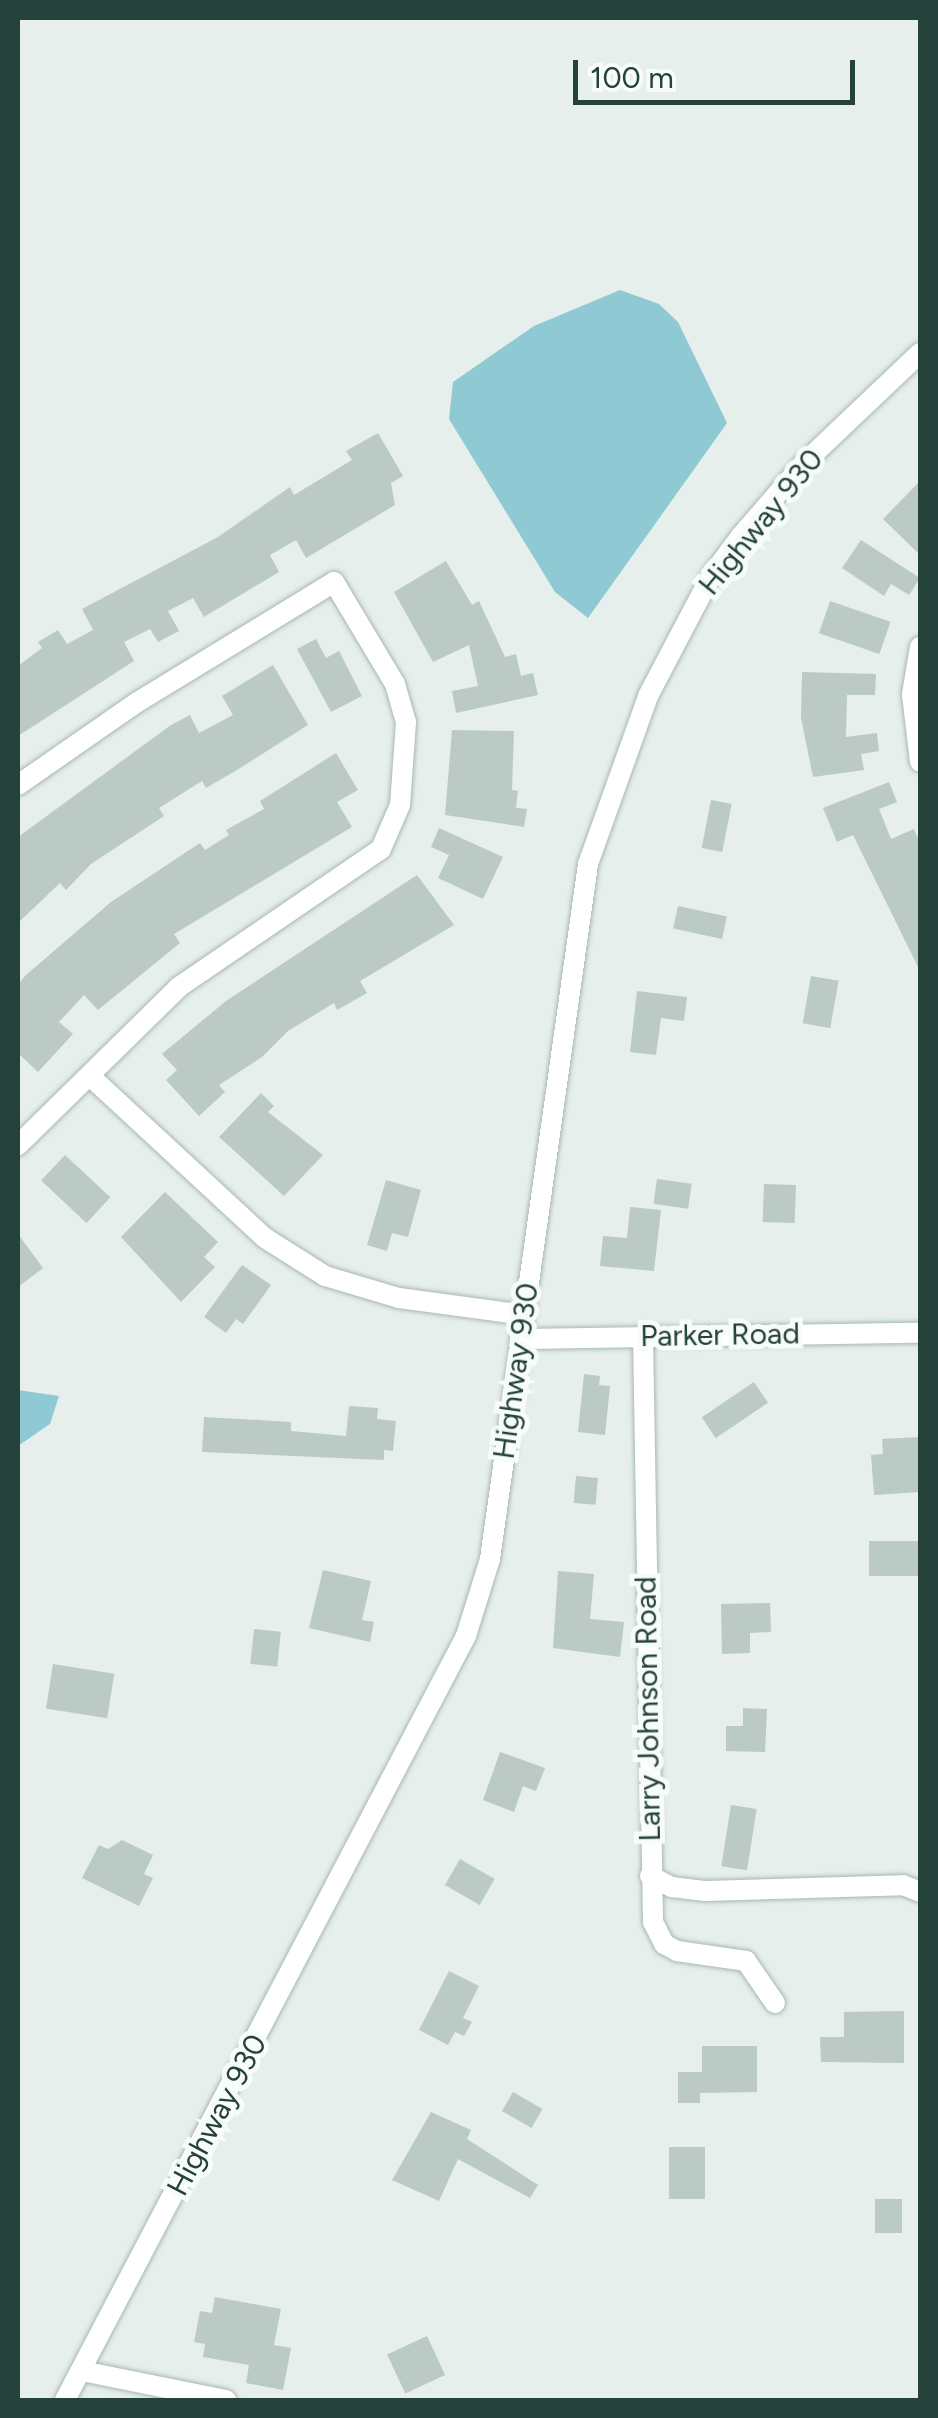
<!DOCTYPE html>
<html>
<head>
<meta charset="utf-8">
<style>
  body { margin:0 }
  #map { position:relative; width:938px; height:2418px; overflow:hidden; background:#e6efeb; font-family:Figtree,sans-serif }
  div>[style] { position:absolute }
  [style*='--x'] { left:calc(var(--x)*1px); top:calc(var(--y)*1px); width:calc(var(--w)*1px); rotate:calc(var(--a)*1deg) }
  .water>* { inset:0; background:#8ec9d4 }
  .building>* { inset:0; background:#bbcac4; transform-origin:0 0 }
  .roads { filter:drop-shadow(0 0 2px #a8b8b2) drop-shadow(0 0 2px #a8b8b2) }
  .minor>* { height:20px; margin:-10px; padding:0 10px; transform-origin:10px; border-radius:10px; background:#fff }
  span { translate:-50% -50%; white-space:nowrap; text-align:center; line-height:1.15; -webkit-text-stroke:10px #f7fbf9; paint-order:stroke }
  .street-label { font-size:30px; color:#24423a }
  .frame { position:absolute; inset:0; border:20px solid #24423a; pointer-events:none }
  .scale { position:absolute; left:573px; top:60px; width:282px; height:45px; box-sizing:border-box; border:5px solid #24423a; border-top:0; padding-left:12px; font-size:30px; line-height:35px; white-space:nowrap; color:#24423a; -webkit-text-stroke:8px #f7fbf9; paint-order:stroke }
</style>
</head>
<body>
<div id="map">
  <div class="water">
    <i style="clip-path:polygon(620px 290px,659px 304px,678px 322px,727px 423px,588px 618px,555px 592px,449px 419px,453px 382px,534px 326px)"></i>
    <i style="clip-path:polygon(18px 1390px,59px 1396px,50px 1424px,18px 1446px)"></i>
  </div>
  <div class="building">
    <i style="clip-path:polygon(378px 433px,403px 476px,391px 483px,395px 505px,306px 558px,296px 540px,270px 555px,279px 572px,204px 617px,193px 598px,168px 611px,179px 631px,158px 642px,150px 629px,124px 642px,134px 661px,18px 736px,18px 666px,42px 648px,38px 642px,58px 630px,67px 644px,93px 630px,82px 609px,218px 537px,290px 487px,294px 495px,352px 460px,346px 451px)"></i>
    <i style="clip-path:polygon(920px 481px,920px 555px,883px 519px)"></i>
    <i style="clip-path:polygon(861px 540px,920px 578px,909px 595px,891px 584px,884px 596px,842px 568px)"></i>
    <i style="clip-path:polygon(446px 561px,472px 605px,479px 601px,505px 657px,516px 654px,521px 676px,533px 673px,538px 695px,456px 713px,452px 691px,478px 686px,469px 645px,433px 662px,394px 592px)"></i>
    <i style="left:830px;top:601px;width:64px;height:34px;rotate:19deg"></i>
    <i style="clip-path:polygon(316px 639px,326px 658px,339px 651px,362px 696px,331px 712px,297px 649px)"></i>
    <i style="clip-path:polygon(273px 665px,308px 725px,237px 770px,206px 788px,202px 781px,159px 808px,164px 816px,91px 864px,66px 890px,60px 883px,18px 923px,18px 837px,171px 725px,190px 715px,199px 733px,233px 715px,222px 696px)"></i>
    <i style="clip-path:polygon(802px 672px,876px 674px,875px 695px,847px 695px,846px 737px,877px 733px,879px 751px,861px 754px,864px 770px,813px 777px,801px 718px)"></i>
    <i style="clip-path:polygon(452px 730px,514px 731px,512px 790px,518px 791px,516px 808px,527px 809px,524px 827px,445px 815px)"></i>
    <i style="clip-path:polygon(336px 753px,358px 790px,337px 802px,352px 827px,174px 934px,180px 943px,98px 1010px,84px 995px,59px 1022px,73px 1034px,38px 1072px,18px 1053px,18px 984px,26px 975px,111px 902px,200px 843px,205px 850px,229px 835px,226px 830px,264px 809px,260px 801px)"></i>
    <i style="clip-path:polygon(889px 782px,897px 802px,879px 809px,891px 839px,914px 829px,920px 843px,920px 971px,853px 835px,837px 842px,823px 808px)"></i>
    <i style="left:711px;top:800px;width:21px;height:49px;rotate:11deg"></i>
    <i style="clip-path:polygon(439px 828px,503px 857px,483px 899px,438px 878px,449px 855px,431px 847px)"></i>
    <i style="clip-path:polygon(417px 875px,454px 925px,360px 981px,367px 993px,337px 1010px,334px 1003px,288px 1031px,262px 1057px,219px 1085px,225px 1092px,199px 1116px,166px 1080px,177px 1070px,162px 1054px,226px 1001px)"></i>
    <i style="left:678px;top:906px;width:50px;height:23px;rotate:12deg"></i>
    <i style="left:811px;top:976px;width:28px;height:48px;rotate:10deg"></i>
    <i style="clip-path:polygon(637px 991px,687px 997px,684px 1021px,661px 1018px,656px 1055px,630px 1052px)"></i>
    <i style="clip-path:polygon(261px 1093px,274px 1106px,268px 1112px,323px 1155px,284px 1196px,219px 1137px)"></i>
    <i style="left:65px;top:1155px;width:62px;height:35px;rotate:43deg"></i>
    <i style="left:657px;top:1179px;width:35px;height:25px;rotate:8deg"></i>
    <i style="clip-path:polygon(386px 1180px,421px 1190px,408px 1237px,392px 1233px,387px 1251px,367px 1245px)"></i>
    <i style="left:764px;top:1184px;width:32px;height:38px;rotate:2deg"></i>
    <i style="clip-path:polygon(165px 1192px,218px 1242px,204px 1257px,215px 1267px,181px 1302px,121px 1237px)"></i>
    <i style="clip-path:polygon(630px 1207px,661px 1210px,654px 1271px,600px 1266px,603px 1236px,627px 1238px)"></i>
    <i style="clip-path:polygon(18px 1234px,43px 1268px,18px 1287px)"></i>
    <i style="clip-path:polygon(242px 1265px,271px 1285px,243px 1324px,236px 1319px,226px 1333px,204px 1317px)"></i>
    <i style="clip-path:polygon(584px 1374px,600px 1376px,599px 1385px,610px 1386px,605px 1435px,578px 1432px)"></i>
    <i style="left:754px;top:1382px;width:25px;height:63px;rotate:56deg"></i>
    <i style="clip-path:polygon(349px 1406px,378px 1408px,377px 1419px,396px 1421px,393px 1451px,384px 1450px,384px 1460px,202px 1452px,204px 1417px,291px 1422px,291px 1431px,346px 1436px)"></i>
    <i style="clip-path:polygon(920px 1437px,920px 1492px,874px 1495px,871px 1455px,883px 1454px,882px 1439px)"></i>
    <i style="left:576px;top:1476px;width:22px;height:27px;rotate:5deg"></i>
    <i style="left:920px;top:1541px;width:35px;height:51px;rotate:90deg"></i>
    <i style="clip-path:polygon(323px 1570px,371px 1581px,362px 1620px,374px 1622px,370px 1642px,309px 1628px)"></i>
    <i style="clip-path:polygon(558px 1571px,594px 1574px,590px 1619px,624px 1622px,620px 1657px,553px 1648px)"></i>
    <i style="clip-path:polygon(770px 1603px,771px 1632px,750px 1633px,750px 1653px,722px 1654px,721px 1604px)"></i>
    <i style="left:254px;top:1629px;width:27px;height:35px;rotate:6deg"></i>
    <i style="left:53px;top:1664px;width:62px;height:45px;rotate:9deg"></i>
    <i style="clip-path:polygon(743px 1708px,767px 1709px,765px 1752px,726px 1751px,726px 1726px,743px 1726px)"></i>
    <i style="clip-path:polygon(500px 1752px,545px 1768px,536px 1791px,523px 1786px,514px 1812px,483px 1800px)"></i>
    <i style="left:731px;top:1805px;width:26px;height:62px;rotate:9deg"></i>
    <i style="clip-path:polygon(122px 1840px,153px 1855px,144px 1874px,153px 1878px,139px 1906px,82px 1878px,99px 1845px,108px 1849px)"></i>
    <i style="left:460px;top:1859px;width:40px;height:30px;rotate:30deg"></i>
    <i style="clip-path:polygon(449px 1971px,479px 1986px,463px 2018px,472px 2022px,464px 2036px,455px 2032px,448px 2045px,419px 2030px)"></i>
    <i style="clip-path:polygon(904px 2011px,904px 2063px,821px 2062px,820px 2037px,844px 2037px,844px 2012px)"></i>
    <i style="clip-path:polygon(702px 2046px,757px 2046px,757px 2092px,700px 2093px,700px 2103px,678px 2103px,678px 2072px,702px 2072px)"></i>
    <i style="left:513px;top:2092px;width:34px;height:22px;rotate:30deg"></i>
    <i style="clip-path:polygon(431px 2112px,471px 2130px,467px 2139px,538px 2185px,530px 2198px,458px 2159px,439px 2201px,392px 2180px)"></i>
    <i style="left:669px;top:2147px;width:36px;height:52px"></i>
    <i style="left:875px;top:2199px;width:27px;height:34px"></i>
    <i style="clip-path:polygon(215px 2297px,281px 2309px,274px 2345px,291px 2348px,283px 2390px,246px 2383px,249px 2365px,203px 2357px,205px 2344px,194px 2342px,200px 2311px,212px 2313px)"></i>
    <i style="left:427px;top:2336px;width:43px;height:44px;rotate:65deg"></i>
  </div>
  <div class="roads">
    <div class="minor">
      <i style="--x:920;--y:647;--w:48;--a:99.7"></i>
      <i style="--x:912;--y:694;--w:68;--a:83.3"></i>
      <i style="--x:18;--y:785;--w:144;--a:-34.8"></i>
      <i style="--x:136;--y:703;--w:232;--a:-31.4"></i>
      <i style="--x:334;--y:582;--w:119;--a:59.1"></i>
      <i style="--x:395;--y:684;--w:40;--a:74"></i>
      <i style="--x:406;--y:722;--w:83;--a:94.1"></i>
      <i style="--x:400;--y:805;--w:48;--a:113.4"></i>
      <i style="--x:381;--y:849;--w:245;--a:145.7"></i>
      <i style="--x:179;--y:987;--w:226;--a:135.5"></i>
      <i style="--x:91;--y:1077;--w:237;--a:42.8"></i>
      <i style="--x:265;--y:1238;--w:71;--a:32.3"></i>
      <i style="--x:325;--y:1276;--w:77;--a:16.6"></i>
      <i style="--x:399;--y:1298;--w:126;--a:7.7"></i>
      <i style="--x:643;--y:1335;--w:587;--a:89.02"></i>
      <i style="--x:653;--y:1922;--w:25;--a:63"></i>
      <i style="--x:664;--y:1944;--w:15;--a:28"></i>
      <i style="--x:677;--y:1951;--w:70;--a:8.2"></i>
      <i style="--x:746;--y:1961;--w:51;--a:55.4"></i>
      <i style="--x:520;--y:1339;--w:400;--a:-0.9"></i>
      <i style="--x:650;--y:1876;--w:25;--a:27"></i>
      <i style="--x:672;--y:1887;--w:34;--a:7"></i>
      <i style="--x:706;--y:1891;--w:197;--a:-1.7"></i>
      <i style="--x:903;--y:1885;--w:18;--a:22"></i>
      <i style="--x:82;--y:2371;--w:147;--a:11.4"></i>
      <i style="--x:65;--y:2400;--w:863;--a:-62.31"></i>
      <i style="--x:466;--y:1636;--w:81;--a:-72.7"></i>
      <i style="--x:490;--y:1559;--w:702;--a:-81.97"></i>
      <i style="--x:588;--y:864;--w:178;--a:-70.3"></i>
      <i style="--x:648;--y:696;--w:136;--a:-62.3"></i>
      <i style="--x:711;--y:576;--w:50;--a:-53.1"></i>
      <i style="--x:741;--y:536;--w:96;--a:-49.2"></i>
      <i style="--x:804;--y:463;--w:160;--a:-43.5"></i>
    </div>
  </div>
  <div class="street-label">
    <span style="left:761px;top:522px;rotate:-51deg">Highway 930</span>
    <span style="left:720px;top:1335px;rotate:-1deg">Parker Road</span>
    <span style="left:516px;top:1371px;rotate:-82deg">Highway 930</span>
    <span style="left:648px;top:1709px;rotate:-91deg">Larry Johnson Road</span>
    <span style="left:217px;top:2115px;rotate:-62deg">Highway 930</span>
  </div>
  <div class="frame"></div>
  <div class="scale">100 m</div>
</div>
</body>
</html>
